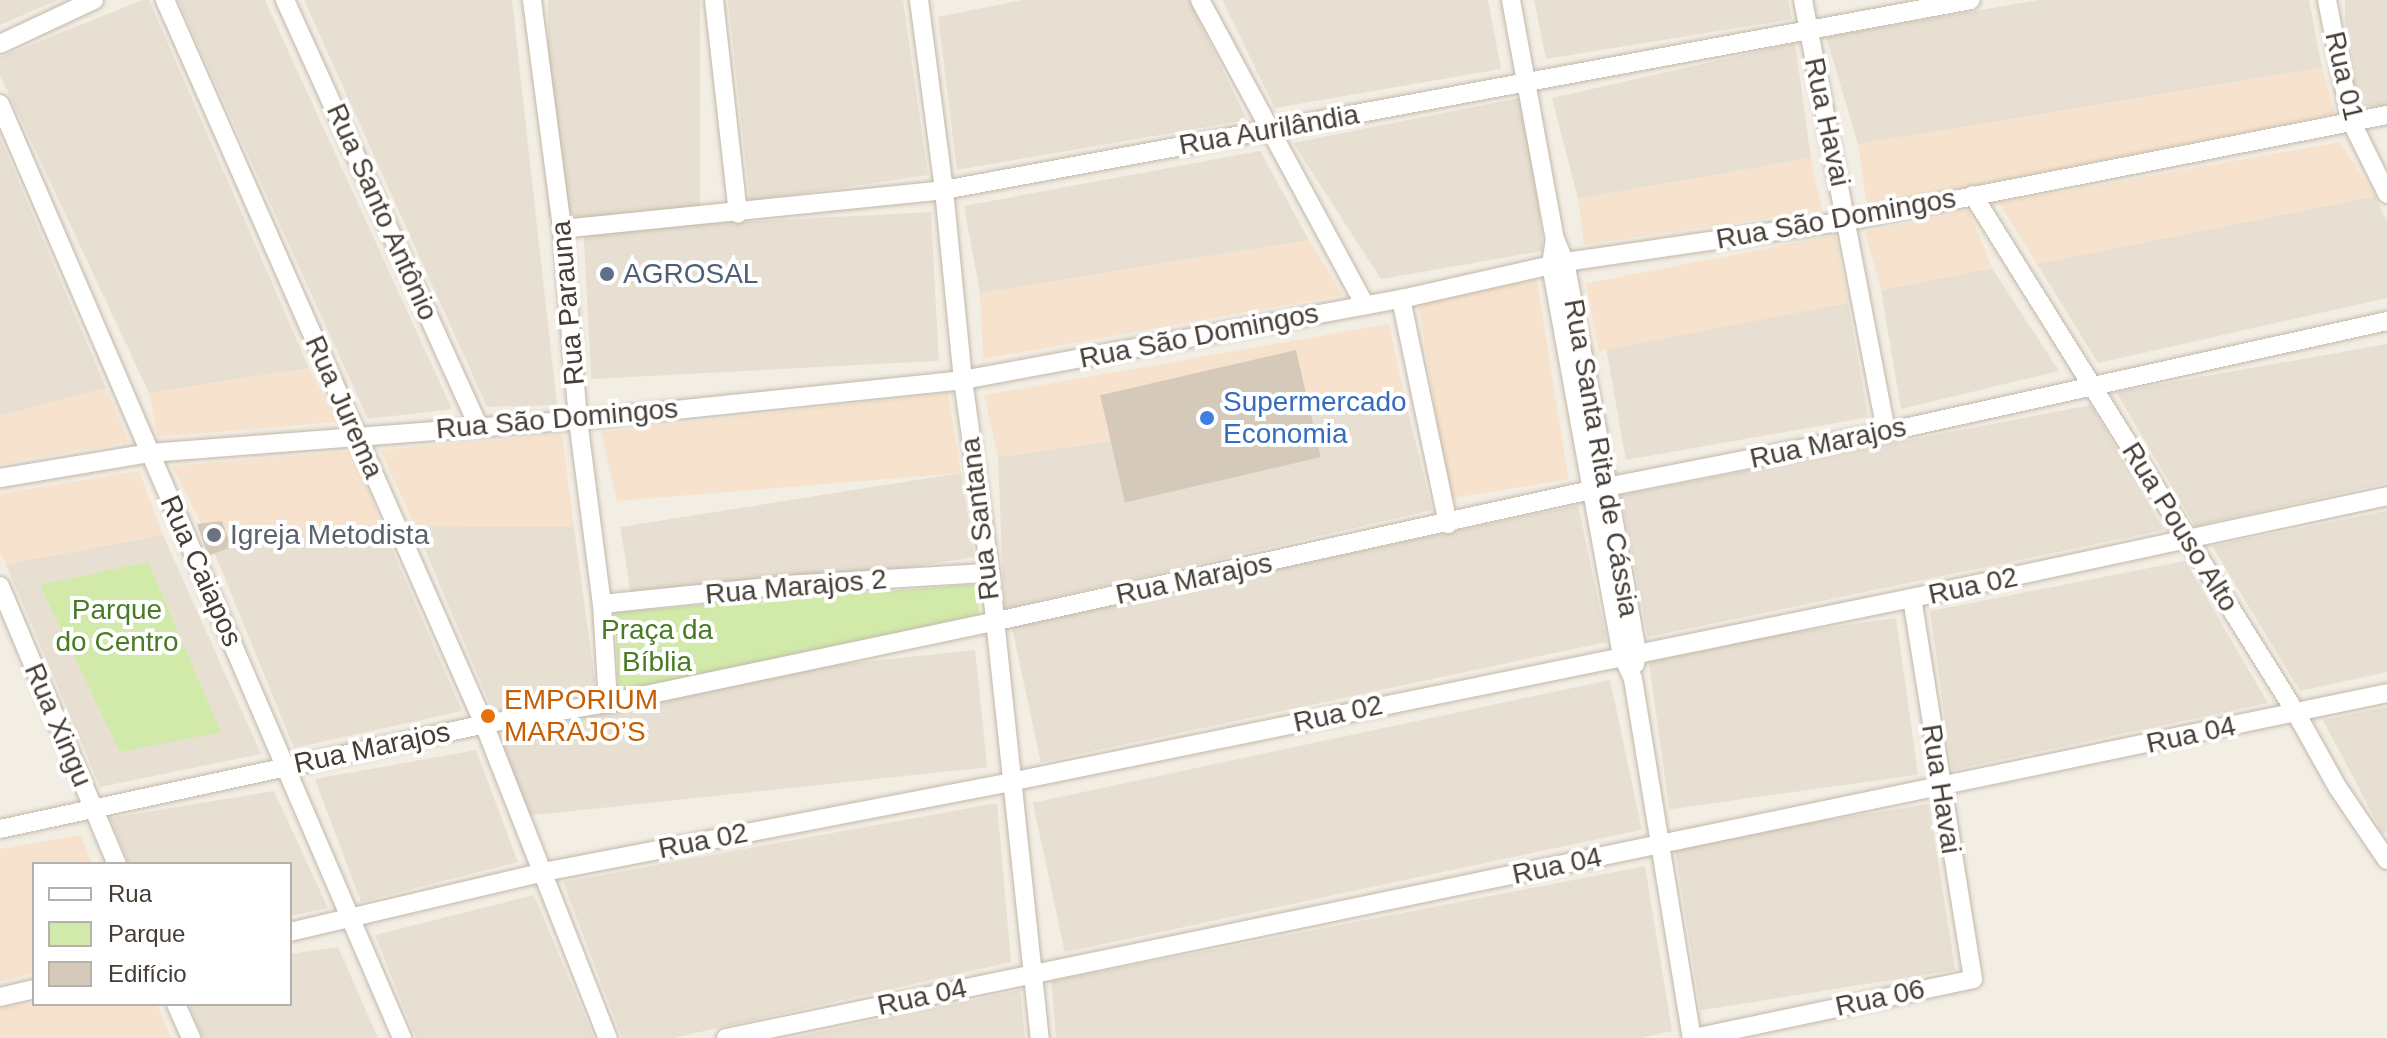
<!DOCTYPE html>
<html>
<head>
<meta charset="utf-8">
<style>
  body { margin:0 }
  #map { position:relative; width:2387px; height:1038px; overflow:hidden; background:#f3eee4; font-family:Arial,sans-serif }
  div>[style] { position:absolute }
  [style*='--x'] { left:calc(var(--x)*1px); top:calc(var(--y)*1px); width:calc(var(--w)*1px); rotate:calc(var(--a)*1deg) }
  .residential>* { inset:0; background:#e7dfd2; transform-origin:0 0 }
  .commercial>* { inset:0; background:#f7e3cd; transform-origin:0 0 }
  .green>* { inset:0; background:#d1eaaa }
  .building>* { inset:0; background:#d5c9b9; transform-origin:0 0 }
  .roads { filter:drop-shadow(0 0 2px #c2b8a9) drop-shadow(0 0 2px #c2b8a9) }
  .minor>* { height:18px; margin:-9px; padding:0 9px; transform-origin:9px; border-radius:9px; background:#fff }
  .dots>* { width:22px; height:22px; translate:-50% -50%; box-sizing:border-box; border:4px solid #fff; border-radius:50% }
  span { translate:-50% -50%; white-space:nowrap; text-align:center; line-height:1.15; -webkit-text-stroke:8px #fff; paint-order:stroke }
  .street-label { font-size:28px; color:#463e34 }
  .service-label { font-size:28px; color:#4e5e75 }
  .left { translate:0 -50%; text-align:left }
  .shop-label { font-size:28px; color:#366cbe }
  .worship-label { font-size:28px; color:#5b616d }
  .park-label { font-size:28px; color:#497a24 }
  .food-label { font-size:28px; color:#c56008 }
  .legend { position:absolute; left:32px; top:862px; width:260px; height:144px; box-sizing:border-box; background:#fff; border:2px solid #b5b2ae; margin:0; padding:10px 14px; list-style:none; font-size:24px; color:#463e34 }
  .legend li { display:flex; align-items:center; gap:16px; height:40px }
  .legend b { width:40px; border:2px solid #b5b2ae }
</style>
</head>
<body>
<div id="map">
  <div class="residential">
    <i style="clip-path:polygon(0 0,58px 0,0 25px)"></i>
    <i style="clip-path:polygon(143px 0,149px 0,309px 368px,149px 393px,0 75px,0 57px)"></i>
    <i style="clip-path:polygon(178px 0,265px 0,452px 409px,368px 419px)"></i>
    <i style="clip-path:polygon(304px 0,512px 0,557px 405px,487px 407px)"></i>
    <i style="left:548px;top:0;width:152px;height:217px"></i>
    <i style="clip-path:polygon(728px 0,903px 0,928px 175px,750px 201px)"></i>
    <i style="clip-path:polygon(1023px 0,1189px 0,1247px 120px,957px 170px,938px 17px)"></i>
    <i style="clip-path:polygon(1222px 0,1488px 0,1501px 69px,1275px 108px)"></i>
    <i style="clip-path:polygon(1534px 0,1788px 0,1792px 19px,1546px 59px)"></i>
    <i style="clip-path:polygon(2039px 0,2309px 0,2322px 68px,1858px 144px,1826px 37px)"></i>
    <i style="left:2345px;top:0;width:42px;height:106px"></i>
    <i style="clip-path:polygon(1795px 43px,1811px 158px,1578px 199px,1552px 98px)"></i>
    <i style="clip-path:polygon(1529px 96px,1543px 251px,1381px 279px,1293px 143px)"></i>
    <i style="clip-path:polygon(0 138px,106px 388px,0 416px)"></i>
    <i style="clip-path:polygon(1260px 151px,1309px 240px,980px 293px,964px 206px)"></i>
    <i style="clip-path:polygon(2375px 196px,2387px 222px,2387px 298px,2098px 363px,2037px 264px)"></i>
    <i style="left:931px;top:212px;width:149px;height:348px;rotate:87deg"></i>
    <i style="clip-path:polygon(1992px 268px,2059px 371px,1901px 409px,1881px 290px)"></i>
    <i style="left:1848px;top:303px;width:116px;height:246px;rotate:80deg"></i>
    <i style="clip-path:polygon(2387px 344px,2387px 483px,2195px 526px,2116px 392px)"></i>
    <i style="clip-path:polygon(1405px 399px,1432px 510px,1004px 609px,998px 457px)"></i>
    <i style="clip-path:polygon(2091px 405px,2164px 530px,1648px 637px,1621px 495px)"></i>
    <i style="left:961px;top:473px;width:85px;height:345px;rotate:81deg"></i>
    <i style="left:1578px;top:505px;width:140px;height:579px;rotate:78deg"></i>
    <i style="clip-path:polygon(2387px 511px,2387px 672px,2300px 691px,2212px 546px)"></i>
    <i style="clip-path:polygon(415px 526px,574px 527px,596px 690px,492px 709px)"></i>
    <i style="clip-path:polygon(384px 531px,462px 711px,294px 748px,208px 537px)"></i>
    <i style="clip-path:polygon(163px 535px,261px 754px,100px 787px,6px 564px)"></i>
    <i style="clip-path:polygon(2185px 561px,2268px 703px,1952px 770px,1930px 611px)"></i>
    <i style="left:1896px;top:618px;width:158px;height:251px;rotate:82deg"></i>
    <i style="left:975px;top:650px;width:118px;height:479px;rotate:84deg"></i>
    <i style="left:1610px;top:680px;width:153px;height:590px;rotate:78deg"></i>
    <i style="clip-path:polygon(2387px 707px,2387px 831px,2383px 834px,2323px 720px)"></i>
    <i style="clip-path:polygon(476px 750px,518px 862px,361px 902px,315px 779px)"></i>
    <i style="clip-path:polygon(274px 791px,328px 908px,290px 916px,290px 864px,129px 864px,110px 818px)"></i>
    <i style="clip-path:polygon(997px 803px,1011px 962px,673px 1038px,622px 1038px,563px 882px)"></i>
    <i style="left:1929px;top:804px;width:168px;height:258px;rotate:81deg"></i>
    <i style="clip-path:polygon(1645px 866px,1672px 1031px,1640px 1038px,1056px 1038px,1051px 981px)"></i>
    <i style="clip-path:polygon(534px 895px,594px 1038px,416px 1038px,375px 935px)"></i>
    <i style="clip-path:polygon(338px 947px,378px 1038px,203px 1038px,189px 1004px,290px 1004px,290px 954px)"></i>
    <i style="clip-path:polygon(1020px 990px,1025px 1038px,790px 1038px)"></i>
  </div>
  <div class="commercial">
    <i style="clip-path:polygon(2322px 68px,2335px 114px,1867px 206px,1858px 144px)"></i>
    <i style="clip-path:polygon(2340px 142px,2375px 196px,2037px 264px,1999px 203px)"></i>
    <i style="clip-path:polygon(1811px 158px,1822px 210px,1584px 245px,1578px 199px)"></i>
    <i style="clip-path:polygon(1969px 210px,1992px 268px,1881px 290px,1865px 232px)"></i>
    <i style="left:1835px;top:235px;width:69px;height:254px;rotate:79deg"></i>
    <i style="clip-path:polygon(1309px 240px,1343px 295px,983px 359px,980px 293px)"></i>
    <i style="left:1537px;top:280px;width:202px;height:121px;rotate:81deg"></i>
    <i style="clip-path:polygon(1389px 324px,1405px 399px,998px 457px,984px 395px)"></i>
    <i style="clip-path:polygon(309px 368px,337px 422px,158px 437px,149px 393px)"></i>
    <i style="clip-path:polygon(106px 388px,129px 442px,0 464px,0 416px)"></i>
    <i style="clip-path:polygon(948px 393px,961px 473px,617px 501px,601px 432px)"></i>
    <i style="clip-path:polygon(562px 434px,574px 527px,415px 526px,380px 450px)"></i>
    <i style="clip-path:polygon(352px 451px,384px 531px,208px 537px,172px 466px)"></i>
    <i style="clip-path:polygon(139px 471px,163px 535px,6px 564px,0 552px,0 494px)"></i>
    <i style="clip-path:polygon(81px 835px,92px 864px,34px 864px,34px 973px,0 982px,0 849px)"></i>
    <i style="clip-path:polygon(34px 1003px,157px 1004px,171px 1038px,0 1038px,0 1009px)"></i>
  </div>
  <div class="green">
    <i style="clip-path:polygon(148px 562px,221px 732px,120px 752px,40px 585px)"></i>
    <i style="clip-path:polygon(978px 584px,979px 615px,618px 692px,615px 612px)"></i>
  </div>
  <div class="building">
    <i style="left:1296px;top:350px;width:110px;height:201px;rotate:77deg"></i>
    <i style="clip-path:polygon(222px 521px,231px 547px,208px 556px,197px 524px)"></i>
  </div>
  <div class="roads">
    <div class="minor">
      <i style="--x:165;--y:0;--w:791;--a:66.22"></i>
      <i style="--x:484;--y:724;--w:338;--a:68.5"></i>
      <i style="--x:285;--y:0;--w:467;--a:65.6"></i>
      <i style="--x:532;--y:0;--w:231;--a:82.5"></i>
      <i style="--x:562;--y:229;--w:192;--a:85.2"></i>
      <i style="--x:578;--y:420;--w:186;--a:82.6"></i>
      <i style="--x:602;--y:604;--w:99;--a:86.5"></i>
      <i style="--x:714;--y:0;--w:215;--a:83.6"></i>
      <i style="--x:919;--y:0;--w:192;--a:82.5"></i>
      <i style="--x:944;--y:190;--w:191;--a:84.3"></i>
      <i style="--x:963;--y:380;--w:195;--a:82"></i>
      <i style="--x:990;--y:573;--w:468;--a:83.9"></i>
      <i style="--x:1200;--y:0;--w:347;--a:61.6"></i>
      <i style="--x:1511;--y:0;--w:243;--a:79.6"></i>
      <i style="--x:1555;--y:239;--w:25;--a:67"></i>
      <i style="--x:1565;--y:262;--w:230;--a:79.2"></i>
      <i style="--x:1608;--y:488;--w:168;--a:80"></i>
      <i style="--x:1637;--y:653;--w:11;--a:100"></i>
      <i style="--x:1803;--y:0;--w:440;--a:79.1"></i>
      <i style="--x:2327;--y:0;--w:123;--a:78.8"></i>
      <i style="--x:2351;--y:121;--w:81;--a:63.7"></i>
      <i style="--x:0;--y:44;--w:104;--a:-25.1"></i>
      <i style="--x:0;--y:104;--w:1017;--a:66.71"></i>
      <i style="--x:1973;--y:195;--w:610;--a:58.05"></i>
      <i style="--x:2296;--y:713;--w:86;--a:60.8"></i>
      <i style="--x:2338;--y:788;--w:87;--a:55.8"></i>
      <i style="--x:562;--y:229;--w:384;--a:-5.8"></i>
      <i style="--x:944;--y:190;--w:1044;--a:-10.48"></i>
      <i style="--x:1555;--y:239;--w:26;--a:99"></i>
      <i style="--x:1551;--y:265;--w:396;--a:79.7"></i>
      <i style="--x:1622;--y:655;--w:26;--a:65"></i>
      <i style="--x:1633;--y:679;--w:364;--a:80.7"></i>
      <i style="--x:1401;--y:299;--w:230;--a:78.2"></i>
      <i style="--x:0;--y:478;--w:151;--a:-9.5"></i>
      <i style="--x:149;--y:453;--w:430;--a:-4.4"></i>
      <i style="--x:578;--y:420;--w:387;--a:-5.9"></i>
      <i style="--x:963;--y:380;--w:445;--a:-10.5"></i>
      <i style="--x:1401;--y:299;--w:168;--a:-12.7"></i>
      <i style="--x:1565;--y:262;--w:285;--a:-8.3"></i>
      <i style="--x:1847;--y:221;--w:550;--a:-11.11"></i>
      <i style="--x:0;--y:586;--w:302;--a:67.2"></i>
      <i style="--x:602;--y:604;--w:184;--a:-5.9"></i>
      <i style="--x:785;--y:585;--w:205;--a:-3.4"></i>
      <i style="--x:0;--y:829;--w:495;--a:-12.2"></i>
      <i style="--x:484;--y:724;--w:126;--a:-9.6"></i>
      <i style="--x:608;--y:703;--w:393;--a:-11.9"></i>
      <i style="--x:993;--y:622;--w:612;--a:-12.45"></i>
      <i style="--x:1591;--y:490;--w:301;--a:-11.1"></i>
      <i style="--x:1886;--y:432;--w:513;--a:-12.49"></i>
      <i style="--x:290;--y:932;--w:261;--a:-13.3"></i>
      <i style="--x:544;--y:872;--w:475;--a:-10.9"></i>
      <i style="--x:1010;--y:782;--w:921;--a:-11.53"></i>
      <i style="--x:1912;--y:598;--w:486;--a:-12.1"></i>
      <i style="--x:0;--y:997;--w:35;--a:-13"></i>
      <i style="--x:176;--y:1004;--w:37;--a:66"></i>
      <i style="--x:726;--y:1038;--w:1696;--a:-11.73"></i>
      <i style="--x:1694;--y:1038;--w:285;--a:-11.9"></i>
      <i style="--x:1973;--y:979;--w:386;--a:-99.1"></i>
    </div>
  </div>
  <div class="dots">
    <i style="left:607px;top:274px;background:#5c6f8a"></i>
    <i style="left:1207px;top:418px;background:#3f7fe0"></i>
    <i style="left:214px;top:535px;background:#6b7280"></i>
    <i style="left:488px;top:716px;background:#e8710a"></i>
  </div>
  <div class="street-label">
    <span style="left:2344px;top:76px;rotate:77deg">Rua 01</span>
    <span style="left:1827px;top:122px;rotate:78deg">Rua Havai</span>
    <span style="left:1269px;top:130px;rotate:-10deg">Rua Aurilândia</span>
    <span style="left:382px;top:212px;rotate:66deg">Rua Santo Antônio</span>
    <span style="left:1836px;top:219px;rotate:-10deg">Rua São Domingos</span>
    <span style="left:568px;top:303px;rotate:-95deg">Rua Parauna</span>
    <span style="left:1199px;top:336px;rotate:-11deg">Rua São Domingos</span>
    <span style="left:344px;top:407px;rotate:66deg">Rua Jurema</span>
    <span style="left:557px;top:419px;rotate:-5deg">Rua São Domingos</span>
    <span style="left:1828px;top:443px;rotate:-12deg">Rua Marajos</span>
    <span style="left:1601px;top:458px;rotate:80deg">Rua Santa Rita de Cássia</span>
    <span style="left:980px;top:519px;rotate:-97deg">Rua Santana</span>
    <span style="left:2180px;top:527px;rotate:58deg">Rua Pouso Alto</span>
    <span style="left:201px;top:571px;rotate:66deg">Rua Caiapos</span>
    <span style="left:1194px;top:579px;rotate:-12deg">Rua Marajos</span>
    <span style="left:1973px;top:586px;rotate:-12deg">Rua 02</span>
    <span style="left:796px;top:587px;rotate:-5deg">Rua Marajos 2</span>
    <span style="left:1338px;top:714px;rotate:-12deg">Rua 02</span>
    <span style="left:58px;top:725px;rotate:67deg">Rua Xingu</span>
    <span style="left:2191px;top:735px;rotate:-12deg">Rua 04</span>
    <span style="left:372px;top:748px;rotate:-12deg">Rua Marajos</span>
    <span style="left:1941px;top:789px;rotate:81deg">Rua Havai</span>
    <span style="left:703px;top:841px;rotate:-11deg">Rua 02</span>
    <span style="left:1557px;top:866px;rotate:-12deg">Rua 04</span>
    <span style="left:922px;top:997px;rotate:-12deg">Rua 04</span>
    <span style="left:1880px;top:998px;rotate:-12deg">Rua 06</span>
  </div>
  <div class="service-label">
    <span class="left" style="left:623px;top:274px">AGROSAL</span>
  </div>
  <div class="shop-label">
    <span class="left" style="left:1223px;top:418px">Supermercado<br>Economia</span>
  </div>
  <div class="worship-label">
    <span class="left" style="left:230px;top:535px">Igreja Metodista</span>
  </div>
  <div class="park-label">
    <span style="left:117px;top:626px">Parque<br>do Centro</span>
    <span style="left:657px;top:646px">Praça da<br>Bíblia</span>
  </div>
  <div class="food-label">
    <span class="left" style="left:504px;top:716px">EMPORIUM<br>MARAJO’S</span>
  </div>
  <ul class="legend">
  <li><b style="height:10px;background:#fff"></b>Rua</li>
  <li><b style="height:22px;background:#d1eaaa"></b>Parque</li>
  <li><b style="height:22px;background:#d5c9b9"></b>Edifício</li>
  </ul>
</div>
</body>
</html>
